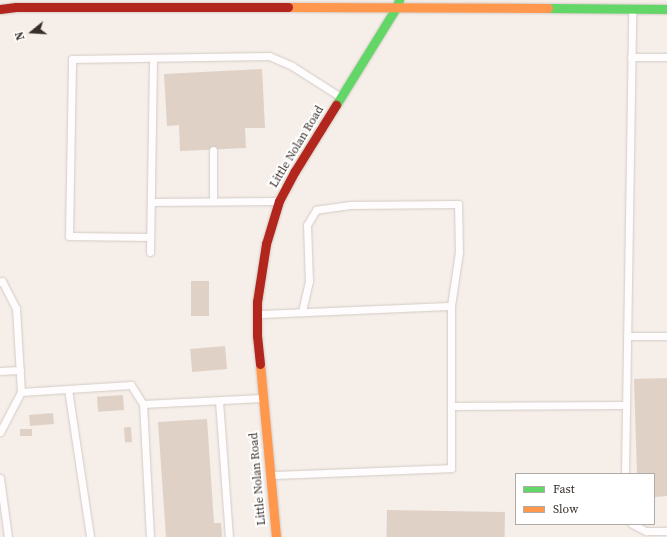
<!DOCTYPE html>
<html>
<head>
<meta charset="utf-8">
<style>
  body { margin:0 }
  #map { position:relative; width:667px; height:537px; overflow:hidden; background:#f6eee9; font-family:"Source Serif 4",serif }
  div>[style] { position:absolute }
  [style*='--x'] { left:calc(var(--x)*1px); top:calc(var(--y)*1px); width:calc(var(--w)*1px); rotate:calc(var(--a)*1deg) }
  .building>* { inset:0; background:#e0d1c7; transform-origin:0 0 }
  .roads { filter:drop-shadow(0 0 1px #d3cbc5) drop-shadow(0 0 1px #d3cbc5) }
  .lane>* { height:7px; margin:-3.5px; padding:0 3.5px; transform-origin:3.5px; border-radius:3.5px; background:#fefcfc }
  .fast>* { height:9px; margin:-4.5px; padding:0 4.5px; transform-origin:4.5px; border-radius:4.5px; background:#63d668 }
  .slow>* { height:9px; margin:-4.5px; padding:0 4.5px; transform-origin:4.5px; border-radius:4.5px; background:#ff974d }
  .jam>* { height:9px; margin:-4.5px; padding:0 4.5px; transform-origin:4.5px; border-radius:4.5px; background:#b3261e }
  span { translate:-50% -50%; white-space:nowrap; text-align:center; line-height:1.15; -webkit-text-stroke:4px #fff; paint-order:stroke }
  .street-label { font-size:12px; color:#382e28 }
  .legend { position:absolute; left:515px; top:473px; width:140px; height:52px; box-sizing:border-box; background:#fff; border:1px solid #afaba9; margin:0; padding:5px 7px; list-style:none; font-size:12px; color:#382e28 }
  .legend li { display:flex; align-items:center; gap:8px; height:20px }
  .legend b { width:20px; border:1px solid #afaba9 }
  .north { position:absolute; left:12px; top:12px; width:40px; height:40px; -webkit-text-stroke:3px #fff; paint-order:stroke; rotate:252deg; font-size:11px; font-weight:700; line-height:16px; text-align:center; color:#382e28 }
  .north::after { content:''; display:block; margin:auto; width:14px; height:18px; background:#382e28; clip-path:polygon(50% 0,100% 100%,50% 72%,0 100%) }
</style>
</head>
<body>
<div id="map">
  <div class="building">
    <i style="clip-path:polygon(262px 69px,265px 128px,245px 128px,246px 148px,180px 151px,179px 125px,167px 126px,164px 74px)"></i>
    <i style="left:191px;top:281px;width:18px;height:35px"></i>
    <i style="left:225px;top:346px;width:23px;height:35px;rotate:85deg"></i>
    <i style="clip-path:polygon(667px 378px,667px 496px,654px 497px,654px 474px,637px 474px,634px 379px)"></i>
    <i style="left:123px;top:395px;width:15px;height:26px;rotate:86deg"></i>
    <i style="left:53px;top:413px;width:11px;height:24px;rotate:85deg"></i>
    <i style="clip-path:polygon(207px 419px,214px 523px,221px 523px,222px 537px,166px 537px,158px 422px)"></i>
    <i style="left:131px;top:427px;width:15px;height:7px;rotate:86deg"></i>
    <i style="left:32px;top:429px;width:7px;height:12px;rotate:90deg"></i>
    <i style="left:387px;top:510px;width:118px;height:27px;rotate:1deg"></i>
  </div>
  <div class="roads">
    <div class="lane">
      <i style="--x:631;--y:57;--w:36;--a:0"></i>
      <i style="--x:213;--y:201;--w:51;--a:-90"></i>
      <i style="--x:151;--y:202;--w:126;--a:-0.5"></i>
      <i style="--x:150;--y:237;--w:81;--a:-179.3"></i>
      <i style="--x:69;--y:236;--w:177;--a:-89"></i>
      <i style="--x:72;--y:59;--w:197;--a:-0.9"></i>
      <i style="--x:269;--y:56;--w:25;--a:23"></i>
      <i style="--x:292;--y:66;--w:56;--a:32.6"></i>
      <i style="--x:150;--y:252;--w:194;--a:-89.1"></i>
      <i style="--x:0;--y:282;--w:2;--a:-27"></i>
      <i style="--x:2;--y:281;--w:30;--a:63"></i>
      <i style="--x:16;--y:308;--w:84;--a:86.6"></i>
      <i style="--x:21;--y:392;--w:110;--a:-3.6"></i>
      <i style="--x:131;--y:385;--w:22;--a:58"></i>
      <i style="--x:259;--y:314;--w:192;--a:-2.4"></i>
      <i style="--x:627;--y:336;--w:40;--a:0"></i>
      <i style="--x:0;--y:371;--w:20;--a:-3"></i>
      <i style="--x:68;--y:389;--w:150;--a:81.5"></i>
      <i style="--x:219;--y:401;--w:136;--a:85.8"></i>
      <i style="--x:451;--y:406;--w:174;--a:-0.3"></i>
      <i style="--x:0;--y:432;--w:45;--a:-62.3"></i>
      <i style="--x:625;--y:474;--w:464;--a:-89.1"></i>
      <i style="--x:272;--y:475;--w:179;--a:-2.2"></i>
      <i style="--x:451;--y:468;--w:162;--a:-90"></i>
      <i style="--x:451;--y:306;--w:55;--a:-81.6"></i>
      <i style="--x:459;--y:252;--w:48;--a:-91.2"></i>
      <i style="--x:458;--y:204;--w:108;--a:179.5"></i>
      <i style="--x:350;--y:205;--w:34;--a:172"></i>
      <i style="--x:316;--y:210;--w:17;--a:121"></i>
      <i style="--x:307;--y:225;--w:56;--a:88"></i>
      <i style="--x:309;--y:281;--w:32;--a:103"></i>
      <i style="--x:0;--y:478;--w:60;--a:82.3"></i>
      <i style="--x:632;--y:524;--w:16;--a:27"></i>
      <i style="--x:646;--y:531;--w:21;--a:0"></i>
      <i style="--x:150;--y:537;--w:133;--a:-93"></i>
      <i style="--x:143;--y:404;--w:119;--a:-2.9"></i>
    </div>
    <div class="fast">
      <i style="--x:548;--y:8;--w:119;--a:0.5"></i>
      <i style="--x:336;--y:105;--w:114;--a:-58.3"></i>
      <i style="--x:396;--y:8;--w:9;--a:-69"></i>
    </div>
    <div class="slow">
      <i style="--x:288;--y:7;--w:260;--a:0.2"></i>
      <i style="--x:260;--y:364;--w:174;--a:84.7"></i>
    </div>
    <div class="jam">
      <i style="--x:0;--y:9;--w:16;--a:-7"></i>
      <i style="--x:16;--y:7;--w:272;--a:0"></i>
      <i style="--x:260;--y:364;--w:29;--a:-96"></i>
      <i style="--x:257;--y:335;--w:33;--a:-90"></i>
      <i style="--x:257;--y:302;--w:59;--a:-81.2"></i>
      <i style="--x:266;--y:244;--w:45;--a:-73.2"></i>
      <i style="--x:279;--y:201;--w:34;--a:-62"></i>
      <i style="--x:295;--y:171;--w:78;--a:-58.2"></i>
    </div>
  </div>
  <div class="street-label">
    <span style="left:297px;top:147px;rotate:-59deg">Little Nolan Road</span>
    <span style="left:258px;top:479px;rotate:-95deg">Little Nolan Road</span>
  </div>
  <ul class="legend">
  <li><b style="height:5px;background:#63d668"></b>Fast</li>
  <li><b style="height:5px;background:#ff974d"></b>Slow</li>
  </ul>
  <div class="north">N</div>
</div>
</body>
</html>
